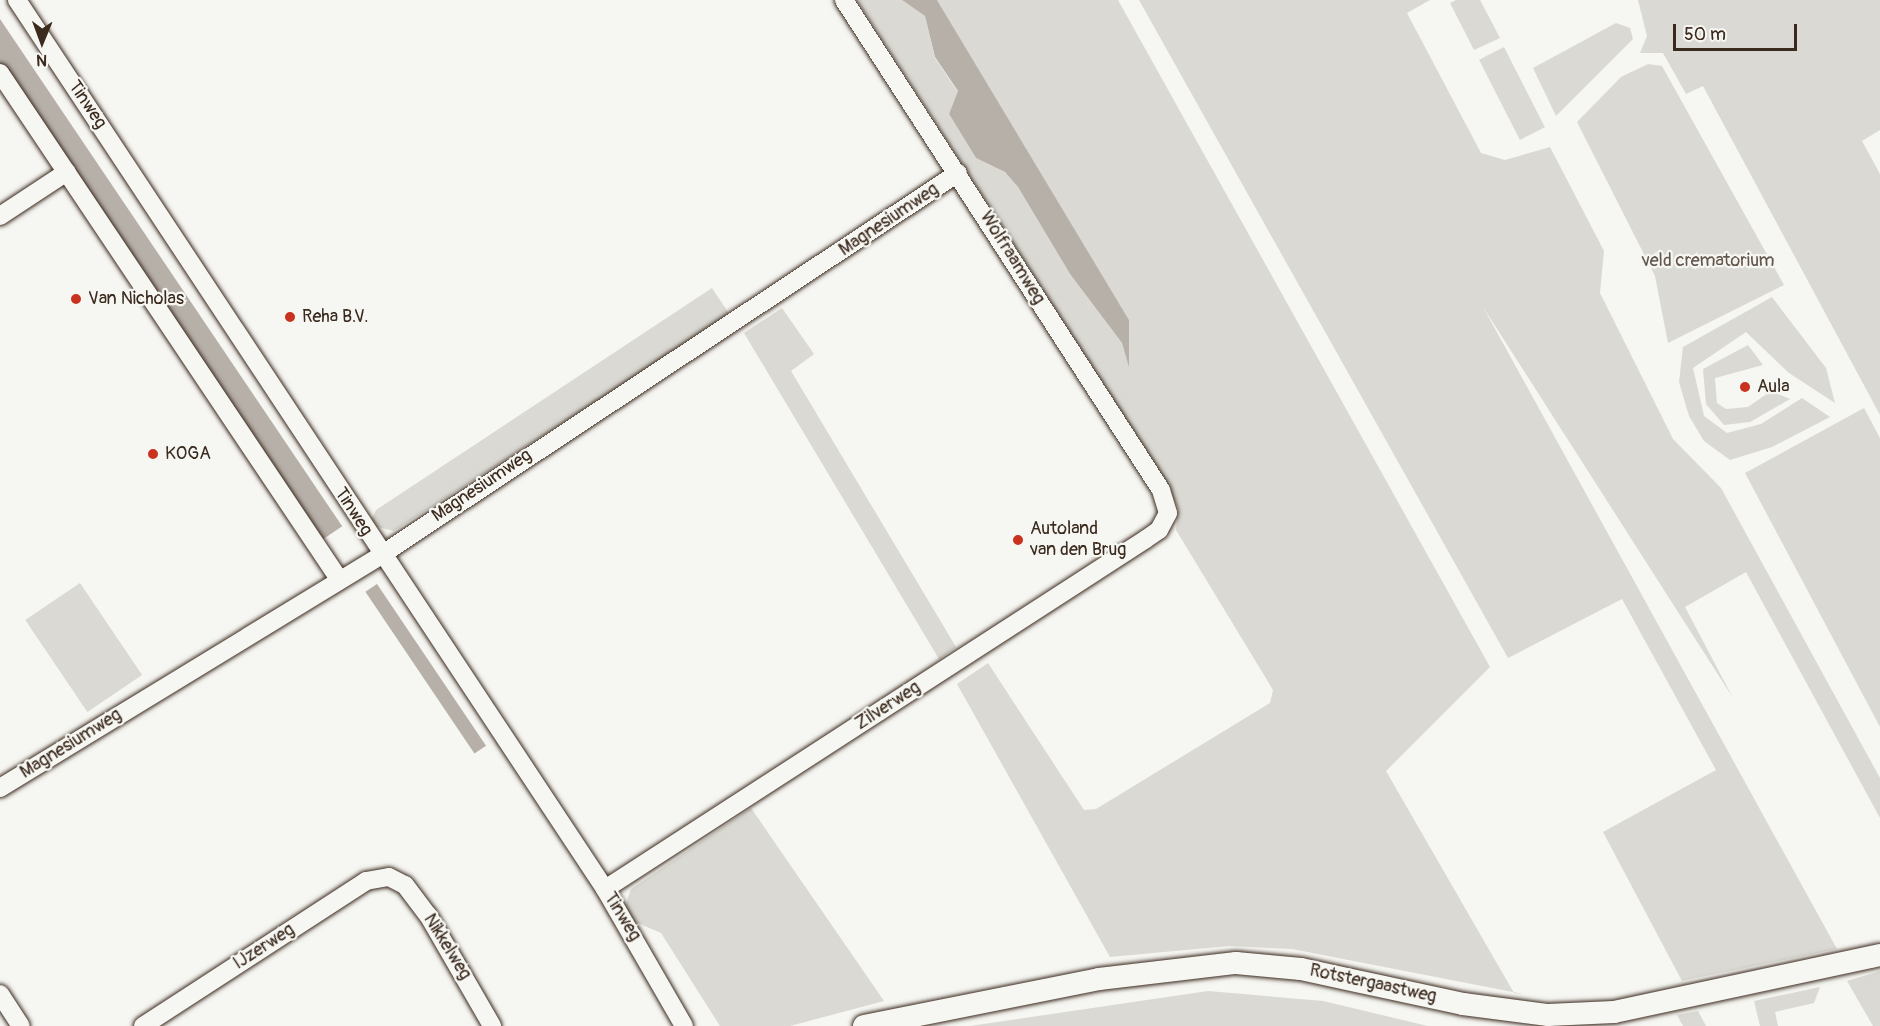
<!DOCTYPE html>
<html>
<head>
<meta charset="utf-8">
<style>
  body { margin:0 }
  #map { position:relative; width:1880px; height:1026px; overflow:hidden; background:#f6f6f2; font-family:Pangolin,sans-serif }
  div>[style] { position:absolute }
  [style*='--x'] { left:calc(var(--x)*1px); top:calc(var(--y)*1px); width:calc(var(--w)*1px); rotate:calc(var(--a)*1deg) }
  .green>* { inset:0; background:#dad9d3; transform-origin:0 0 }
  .water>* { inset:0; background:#b6b0a9; transform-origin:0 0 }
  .roads { filter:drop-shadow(0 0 2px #3b2a1e) drop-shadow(0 0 2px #3b2a1e) }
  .minor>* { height:18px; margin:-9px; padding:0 9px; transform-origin:9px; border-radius:9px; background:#f6f6f2 }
  .tertiary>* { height:22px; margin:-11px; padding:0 11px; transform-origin:11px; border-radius:11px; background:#f6f6f2 }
  .dots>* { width:16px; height:16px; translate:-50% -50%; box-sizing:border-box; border:3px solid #f6f6f2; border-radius:50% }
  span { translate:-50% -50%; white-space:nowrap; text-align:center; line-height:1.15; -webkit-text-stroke:4.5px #f6f6f2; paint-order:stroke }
  .street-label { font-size:18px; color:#3b2a1e }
  .park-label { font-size:18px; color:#63564b }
  .poi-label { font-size:18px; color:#3b2a1e }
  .left { translate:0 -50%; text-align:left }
  .north { position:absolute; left:12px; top:12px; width:60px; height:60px; -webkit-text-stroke:4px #f6f6f2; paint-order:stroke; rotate:181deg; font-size:16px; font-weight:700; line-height:24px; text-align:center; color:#3b2a1e }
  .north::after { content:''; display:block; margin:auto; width:21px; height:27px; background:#3b2a1e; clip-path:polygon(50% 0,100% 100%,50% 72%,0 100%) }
  .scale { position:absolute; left:1673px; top:24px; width:124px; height:27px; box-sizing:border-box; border:3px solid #3b2a1e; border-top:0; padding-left:8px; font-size:18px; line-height:21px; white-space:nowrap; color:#3b2a1e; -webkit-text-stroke:4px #f6f6f2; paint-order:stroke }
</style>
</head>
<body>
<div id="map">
  <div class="green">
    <i style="clip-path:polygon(857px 0,902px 0,925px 16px,935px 58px,958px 92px,949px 114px,976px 158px,1005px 172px,1018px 187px,1070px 274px,1122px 343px,1129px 365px,1129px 320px,937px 0,1118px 0,1490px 667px,1386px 771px,1514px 993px,1523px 994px,1374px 965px,1292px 949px,1229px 946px,1110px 957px,957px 684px,988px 663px,1084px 810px,1096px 809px,1270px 703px,1273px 690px,1176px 530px,1178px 508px,1163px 476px)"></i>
    <i style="clip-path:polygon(1139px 0,1430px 0,1407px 13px,1481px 153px,1505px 160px,1550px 147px,1604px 251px,1600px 293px,1673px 439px,1721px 488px,1880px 778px,1880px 818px,1746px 572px,1685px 607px,1733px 698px,1483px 307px,1837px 949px,1682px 981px,1603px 832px,1716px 770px,1622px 599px,1508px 658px)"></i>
    <i style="clip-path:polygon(1456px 0,1480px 0,1500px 38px,1474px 50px,1450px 3px)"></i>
    <i style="clip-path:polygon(1638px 0,1880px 0,1880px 130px,1862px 141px,1880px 174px,1880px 415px,1703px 86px,1686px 94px,1663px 53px,1640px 53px,1647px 36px)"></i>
    <i style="clip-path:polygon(1616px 23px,1630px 28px,1633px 39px,1556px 116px,1533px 68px)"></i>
    <i style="left:1504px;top:47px;width:90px;height:28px;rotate:63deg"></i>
    <i style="clip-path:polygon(1648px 64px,1662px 66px,1784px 285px,1668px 343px,1655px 276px,1577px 122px,1621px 77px)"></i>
    <i style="clip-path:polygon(712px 288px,730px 315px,394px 531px,369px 525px,376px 510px)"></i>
    <i style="clip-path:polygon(1772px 297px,1826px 368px,1835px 403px,1789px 373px,1746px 332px,1693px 368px,1704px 416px,1727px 433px,1761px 424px,1802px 398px,1830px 417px,1772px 447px,1730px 460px,1704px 441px,1689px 416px,1679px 382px,1683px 347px)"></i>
    <i style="clip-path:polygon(782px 308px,814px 354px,791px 371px,956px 647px,939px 659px,744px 333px)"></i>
    <i style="clip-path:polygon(1748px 345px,1763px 365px,1715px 378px,1717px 403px,1726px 409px,1748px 407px,1771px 391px,1790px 399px,1750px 422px,1724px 425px,1706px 404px,1703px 369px)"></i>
    <i style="clip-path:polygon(1864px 408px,1880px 438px,1880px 727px,1745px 473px)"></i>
    <i style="left:80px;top:583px;width:111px;height:66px;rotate:56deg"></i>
    <i style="clip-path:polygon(751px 808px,884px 1001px,790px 1026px,720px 1026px,661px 933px,633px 921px,624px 909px,631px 889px)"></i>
    <i style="clip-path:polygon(1880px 971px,1880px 1026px,1873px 1026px,1847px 981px)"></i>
    <i style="clip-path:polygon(1820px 987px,1814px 1003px,1775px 1012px,1778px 1026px,1760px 1026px,1754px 1001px)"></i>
    <i style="clip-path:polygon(1208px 991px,1323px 1001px,1428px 1026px,970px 1026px)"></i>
    <i style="clip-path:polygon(1698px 1011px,1706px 1026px,1683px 1026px,1677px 1015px)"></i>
  </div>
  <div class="water">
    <i style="clip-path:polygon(902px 0,937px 0,1129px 320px,1129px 367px,1122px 343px,1070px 274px,1018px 187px,1005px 172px,976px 158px,949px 114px,958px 91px,935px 57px,925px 16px)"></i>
    <i style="left:0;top:19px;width:612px;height:29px;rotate:56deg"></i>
    <i style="left:377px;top:584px;width:195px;height:14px;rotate:56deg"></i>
  </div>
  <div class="roads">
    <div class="minor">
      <i style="--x:17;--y:0;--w:1066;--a:56.52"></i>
      <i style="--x:605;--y:889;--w:158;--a:60"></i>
      <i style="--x:0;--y:73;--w:609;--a:56.18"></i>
      <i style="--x:0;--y:216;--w:80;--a:-33.3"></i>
      <i style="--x:0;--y:788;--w:447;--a:-31.4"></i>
      <i style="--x:381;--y:555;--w:692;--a:-33.51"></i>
      <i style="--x:605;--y:889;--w:644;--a:-32.9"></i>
      <i style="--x:1146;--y:539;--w:16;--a:-35"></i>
      <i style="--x:1159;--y:530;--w:19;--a:-62"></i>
      <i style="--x:1168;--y:513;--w:24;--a:-107"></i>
      <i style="--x:1161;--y:490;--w:584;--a:-122.9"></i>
      <i style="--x:0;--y:994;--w:38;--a:57"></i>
      <i style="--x:143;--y:1026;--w:266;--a:-33"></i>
      <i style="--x:366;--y:881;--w:23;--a:-10"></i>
      <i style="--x:389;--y:877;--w:18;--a:27"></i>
      <i style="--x:405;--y:885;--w:38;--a:53"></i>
      <i style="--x:428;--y:915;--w:128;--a:60"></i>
    </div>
    <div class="tertiary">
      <i style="--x:864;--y:1026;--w:240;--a:-11.3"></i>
      <i style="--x:1099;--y:979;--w:138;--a:-6.7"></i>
      <i style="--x:1236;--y:963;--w:65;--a:5.3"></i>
      <i style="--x:1301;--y:969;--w:166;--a:12.2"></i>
      <i style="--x:1463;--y:1004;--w:86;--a:7.4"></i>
      <i style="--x:1548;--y:1015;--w:66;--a:-2.6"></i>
      <i style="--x:1614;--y:1012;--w:272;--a:-12.1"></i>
    </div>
  </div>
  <div class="dots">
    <i style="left:76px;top:299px;background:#c8321e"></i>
    <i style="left:290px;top:317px;background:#c8321e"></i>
    <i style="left:1745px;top:387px;background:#c8321e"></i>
    <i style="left:153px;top:454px;background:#c8321e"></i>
    <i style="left:1018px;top:540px;background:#c8321e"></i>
  </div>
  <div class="street-label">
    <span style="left:87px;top:105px;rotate:56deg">Tinweg</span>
    <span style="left:889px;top:220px;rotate:-34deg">Magnesiumweg</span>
    <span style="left:1012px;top:258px;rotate:58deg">Wolfraamweg</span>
    <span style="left:482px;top:486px;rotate:-34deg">Magnesiumweg</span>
    <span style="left:353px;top:512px;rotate:57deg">Tinweg</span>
    <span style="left:888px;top:706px;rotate:-33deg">Zilverweg</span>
    <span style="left:71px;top:744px;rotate:-32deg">Magnesiumweg</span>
    <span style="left:622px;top:917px;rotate:58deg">Tinweg</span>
    <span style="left:264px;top:947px;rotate:-33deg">IJzerweg</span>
    <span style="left:447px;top:947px;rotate:58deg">Nikkelweg</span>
    <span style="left:1373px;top:984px;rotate:12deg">Rotstergaastweg</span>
  </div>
  <div class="park-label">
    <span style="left:1708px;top:261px">veld crematorium</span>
  </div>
  <div class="poi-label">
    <span class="left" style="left:88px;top:299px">Van Nicholas</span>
    <span class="left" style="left:302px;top:317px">Reha B.V.</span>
    <span class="left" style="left:1757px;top:387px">Aula</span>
    <span class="left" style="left:165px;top:454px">KOGA</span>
    <span class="left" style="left:1030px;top:540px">Autoland<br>van den Brug</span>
  </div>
  <div class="north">N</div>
  <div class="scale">50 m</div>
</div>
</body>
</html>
